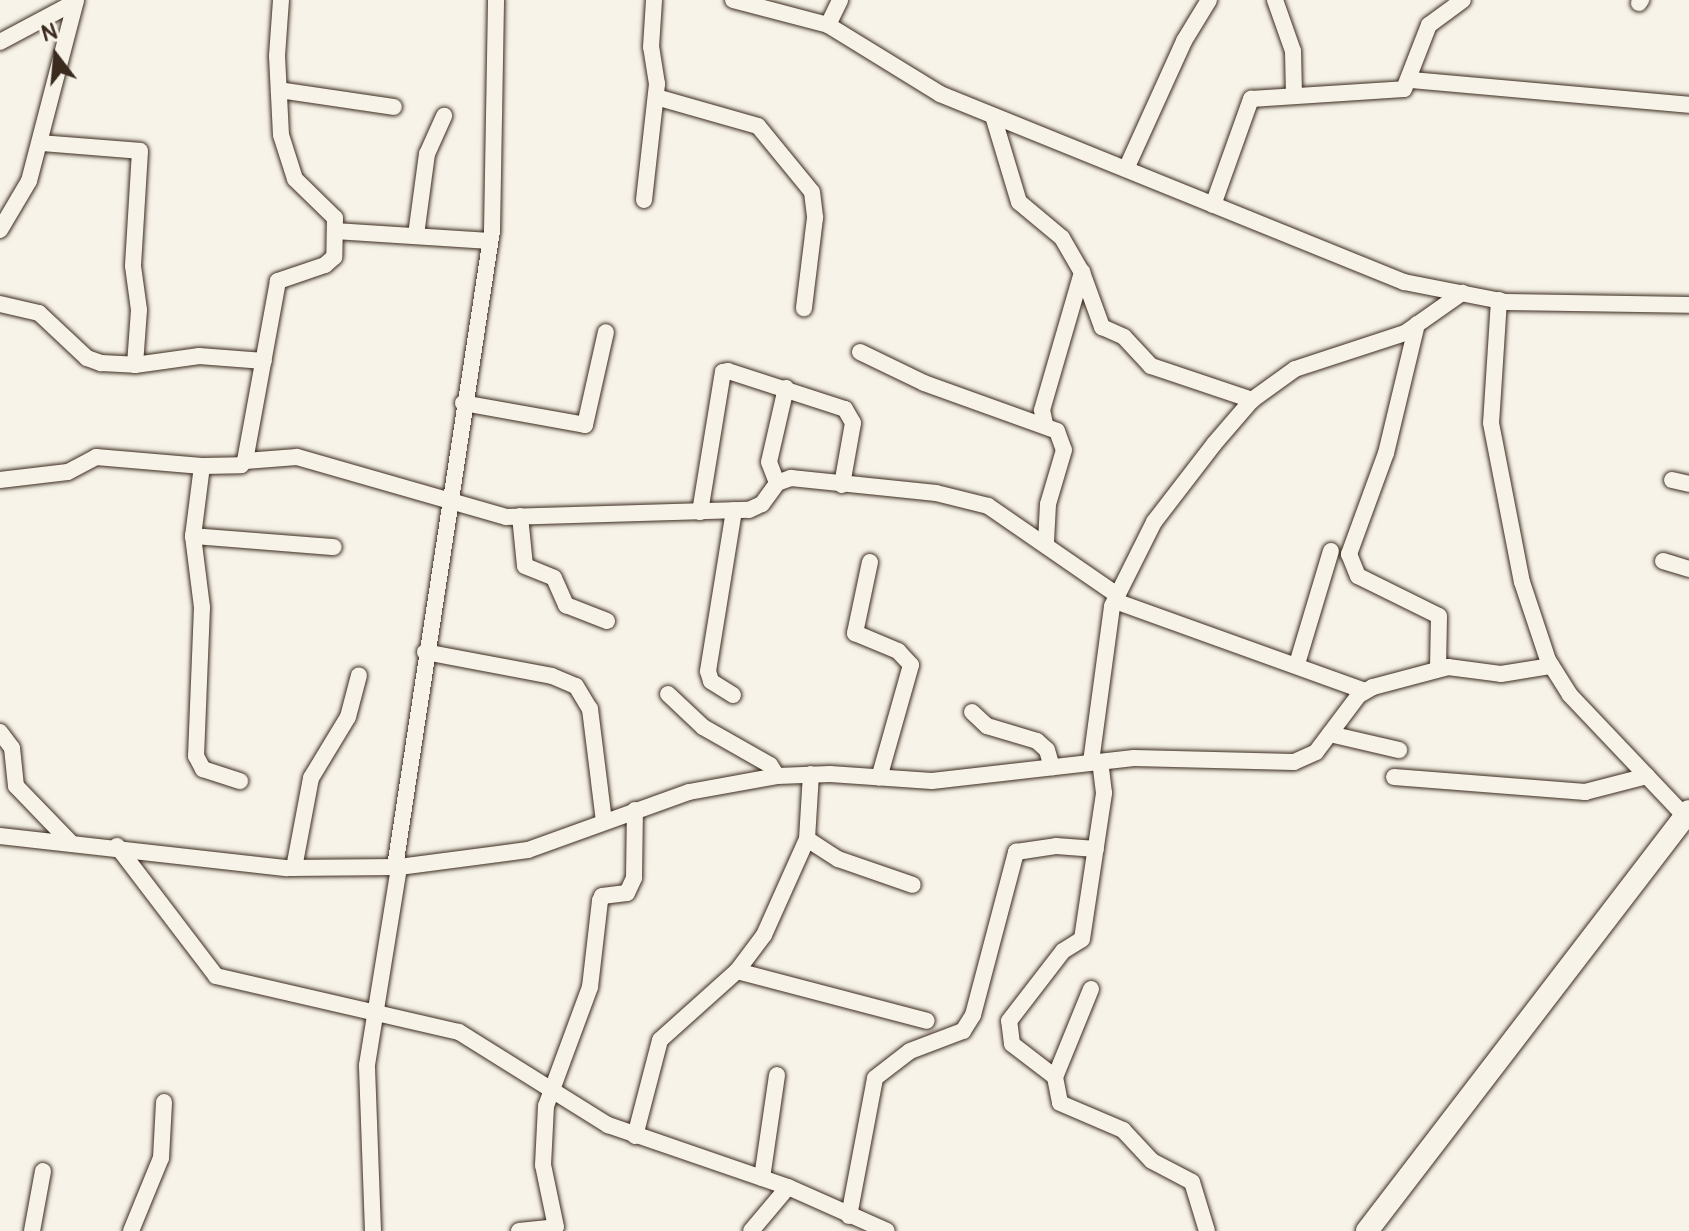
<!DOCTYPE html>
<html>
<head>
<meta charset="utf-8">
<style>
  body { margin:0 }
  #map { position:relative; width:1689px; height:1231px; overflow:hidden; background:#f7f3e8; font-family:Pangolin,sans-serif }
  div>[style] { position:absolute }
  [style*='--x'] { left:calc(var(--x)*1px); top:calc(var(--y)*1px); width:calc(var(--w)*1px); rotate:calc(var(--a)*1deg) }
  .roads { filter:drop-shadow(0 0 2px #3b2a1e) drop-shadow(0 0 2px #3b2a1e) }
  .minor>* { height:16px; margin:-8px; padding:0 8px; transform-origin:8px; border-radius:8px; background:#f7f3e8 }
  .major>* { height:22px; margin:-11px; padding:0 11px; transform-origin:11px; border-radius:11px; background:#f7f3e8 }
  span { translate:-50% -50%; white-space:nowrap; text-align:center; line-height:1.15; -webkit-text-stroke:6px #f7f3e8; paint-order:stroke }
  .north { position:absolute; left:16px; top:16px; width:80px; height:80px; -webkit-text-stroke:6px #f7f3e8; paint-order:stroke; rotate:344deg; font-size:22px; font-weight:700; line-height:32px; text-align:center; color:#3b2a1e }
  .north::after { content:''; display:block; margin:auto; width:28px; height:36px; background:#3b2a1e; clip-path:polygon(50% 0,100% 100%,50% 72%,0 100%) }
</style>
</head>
<body>
<div id="map">
  <div class="roads">
    <div class="minor">
      <i style="--x:281;--y:0;--w:56;--a:94.1"></i>
      <i style="--x:277;--y:56;--w:79;--a:87.1"></i>
      <i style="--x:281;--y:135;--w:46;--a:72.3"></i>
      <i style="--x:295;--y:179;--w:56;--a:44.3"></i>
      <i style="--x:335;--y:218;--w:39;--a:91"></i>
      <i style="--x:334;--y:257;--w:12;--a:138"></i>
      <i style="--x:325;--y:265;--w:50;--a:161.2"></i>
      <i style="--x:278;--y:281;--w:183;--a:100.4"></i>
      <i style="--x:245;--y:461;--w:52;--a:-4.4"></i>
      <i style="--x:297;--y:457;--w:217;--a:16"></i>
      <i style="--x:506;--y:517;--w:243;--a:-1.7"></i>
      <i style="--x:749;--y:510;--w:14;--a:-25"></i>
      <i style="--x:762;--y:504;--w:26;--a:-54"></i>
      <i style="--x:777;--y:483;--w:15;--a:-20"></i>
      <i style="--x:791;--y:478;--w:146;--a:5.9"></i>
      <i style="--x:936;--y:493;--w:54;--a:14"></i>
      <i style="--x:988;--y:506;--w:157;--a:34.6"></i>
      <i style="--x:733;--y:0;--w:98;--a:14.7"></i>
      <i style="--x:828;--y:25;--w:132;--a:31.6"></i>
      <i style="--x:940;--y:94;--w:501;--a:22.06"></i>
      <i style="--x:1404;--y:282;--w:104;--a:11.1"></i>
      <i style="--x:1506;--y:302;--w:183;--a:0.9"></i>
      <i style="--x:1275;--y:0;--w:54;--a:70.6"></i>
      <i style="--x:1293;--y:51;--w:44;--a:88.7"></i>
      <i style="--x:1639;--y:3;--w:4;--a:-56"></i>
      <i style="--x:828;--y:25;--w:28;--a:-64"></i>
      <i style="--x:0;--y:42;--w:85;--a:-28.1"></i>
      <i style="--x:1411;--y:80;--w:279;--a:5.1"></i>
      <i style="--x:279;--y:90;--w:116;--a:8.4"></i>
      <i style="--x:656;--y:97;--w:106;--a:15.9"></i>
      <i style="--x:758;--y:126;--w:85;--a:50.7"></i>
      <i style="--x:812;--y:192;--w:26;--a:83"></i>
      <i style="--x:815;--y:218;--w:91;--a:97"></i>
      <i style="--x:993;--y:116;--w:90;--a:73.2"></i>
      <i style="--x:1019;--y:202;--w:56;--a:39.9"></i>
      <i style="--x:1062;--y:238;--w:39;--a:60"></i>
      <i style="--x:1082;--y:272;--w:59;--a:70"></i>
      <i style="--x:1102;--y:327;--w:24;--a:24"></i>
      <i style="--x:1124;--y:337;--w:40;--a:47"></i>
      <i style="--x:1151;--y:366;--w:107;--a:18.6"></i>
      <i style="--x:41;--y:143;--w:99;--a:4.6"></i>
      <i style="--x:140;--y:151;--w:115;--a:93.5"></i>
      <i style="--x:133;--y:266;--w:44;--a:82.2"></i>
      <i style="--x:139;--y:310;--w:55;--a:94.2"></i>
      <i style="--x:1126;--y:169;--w:141;--a:-65.6"></i>
      <i style="--x:1184;--y:41;--w:48;--a:-58.6"></i>
      <i style="--x:644;--y:200;--w:117;--a:-83.6"></i>
      <i style="--x:657;--y:84;--w:37;--a:-99"></i>
      <i style="--x:651;--y:47;--w:47;--a:-86.3"></i>
      <i style="--x:1213;--y:205;--w:113;--a:-70.3"></i>
      <i style="--x:1251;--y:99;--w:153;--a:-3.7"></i>
      <i style="--x:1404;--y:89;--w:69;--a:-68.7"></i>
      <i style="--x:1429;--y:25;--w:42;--a:-36.3"></i>
      <i style="--x:0;--y:230;--w:57;--a:-59.4"></i>
      <i style="--x:29;--y:181;--w:187;--a:-75.4"></i>
      <i style="--x:335;--y:231;--w:155;--a:3.7"></i>
      <i style="--x:416;--y:235;--w:82;--a:-82.3"></i>
      <i style="--x:427;--y:154;--w:42;--a:-65.9"></i>
      <i style="--x:1499;--y:300;--w:123;--a:93.7"></i>
      <i style="--x:1491;--y:423;--w:162;--a:79"></i>
      <i style="--x:1522;--y:582;--w:82;--a:71.6"></i>
      <i style="--x:1548;--y:660;--w:41;--a:57.8"></i>
      <i style="--x:1570;--y:695;--w:167;--a:46.5"></i>
      <i style="--x:0;--y:304;--w:40;--a:13"></i>
      <i style="--x:39;--y:313;--w:66;--a:43.2"></i>
      <i style="--x:87;--y:358;--w:15;--a:20"></i>
      <i style="--x:101;--y:363;--w:34;--a:3"></i>
      <i style="--x:135;--y:365;--w:65;--a:-8"></i>
      <i style="--x:199;--y:356;--w:65;--a:4.4"></i>
      <i style="--x:1417;--y:324;--w:133;--a:103.5"></i>
      <i style="--x:1386;--y:453;--w:108;--a:110.1"></i>
      <i style="--x:1349;--y:554;--w:24;--a:68"></i>
      <i style="--x:1358;--y:576;--w:90;--a:26.3"></i>
      <i style="--x:1439;--y:616;--w:53;--a:91.1"></i>
      <i style="--x:860;--y:352;--w:71;--a:25.8"></i>
      <i style="--x:924;--y:383;--w:141;--a:19.8"></i>
      <i style="--x:1057;--y:431;--w:20;--a:70"></i>
      <i style="--x:1064;--y:450;--w:56;--a:106.5"></i>
      <i style="--x:1048;--y:504;--w:38;--a:93"></i>
      <i style="--x:463;--y:403;--w:124;--a:10.2"></i>
      <i style="--x:585;--y:425;--w:95;--a:-77.3"></i>
      <i style="--x:1045;--y:424;--w:14;--a:-102"></i>
      <i style="--x:1042;--y:410;--w:144;--a:-73.8"></i>
      <i style="--x:202;--y:466;--w:71;--a:97.3"></i>
      <i style="--x:193;--y:536;--w:72;--a:82.8"></i>
      <i style="--x:202;--y:607;--w:149;--a:92.3"></i>
      <i style="--x:196;--y:756;--w:15;--a:62"></i>
      <i style="--x:203;--y:769;--w:39;--a:18"></i>
      <i style="--x:0;--y:480;--w:68;--a:-6.7"></i>
      <i style="--x:68;--y:472;--w:32;--a:-28"></i>
      <i style="--x:96;--y:457;--w:106;--a:4.9"></i>
      <i style="--x:202;--y:466;--w:39;--a:-1"></i>
      <i style="--x:241;--y:465;--w:6;--a:-45"></i>
      <i style="--x:1672;--y:480;--w:17;--a:13"></i>
      <i style="--x:777;--y:483;--w:22;--a:-111"></i>
      <i style="--x:769;--y:462;--w:76;--a:-77.1"></i>
      <i style="--x:700;--y:512;--w:142;--a:-80.7"></i>
      <i style="--x:723;--y:372;--w:5;--a:-11"></i>
      <i style="--x:728;--y:371;--w:123;--a:18"></i>
      <i style="--x:845;--y:409;--w:16;--a:60"></i>
      <i style="--x:853;--y:423;--w:63;--a:100.1"></i>
      <i style="--x:520;--y:516;--w:50;--a:84.3"></i>
      <i style="--x:525;--y:566;--w:31;--a:22"></i>
      <i style="--x:554;--y:578;--w:30;--a:66"></i>
      <i style="--x:566;--y:605;--w:44;--a:21.3"></i>
      <i style="--x:193;--y:536;--w:141;--a:4.5"></i>
      <i style="--x:1663;--y:561;--w:27;--a:17"></i>
      <i style="--x:870;--y:562;--w:73;--a:101.9"></i>
      <i style="--x:855;--y:633;--w:47;--a:22.7"></i>
      <i style="--x:898;--y:651;--w:19;--a:47"></i>
      <i style="--x:911;--y:665;--w:117;--a:105.8"></i>
      <i style="--x:1115;--y:601;--w:266;--a:19.8"></i>
      <i style="--x:425;--y:652;--w:129;--a:10.7"></i>
      <i style="--x:552;--y:676;--w:26;--a:23"></i>
      <i style="--x:576;--y:686;--w:27;--a:59"></i>
      <i style="--x:590;--y:709;--w:113;--a:82.9"></i>
      <i style="--x:1297;--y:664;--w:118;--a:-73.3"></i>
      <i style="--x:668;--y:694;--w:48;--a:43.3"></i>
      <i style="--x:703;--y:727;--w:77;--a:29.6"></i>
      <i style="--x:770;--y:765;--w:13;--a:58"></i>
      <i style="--x:733;--y:695;--w:26;--a:-148"></i>
      <i style="--x:711;--y:681;--w:10;--a:-107"></i>
      <i style="--x:708;--y:671;--w:163;--a:-80.8"></i>
      <i style="--x:972;--y:712;--w:21;--a:43"></i>
      <i style="--x:987;--y:726;--w:52;--a:16.7"></i>
      <i style="--x:1037;--y:741;--w:13;--a:42"></i>
      <i style="--x:1047;--y:750;--w:18;--a:74"></i>
      <i style="--x:0;--y:732;--w:20;--a:53"></i>
      <i style="--x:12;--y:748;--w:38;--a:84"></i>
      <i style="--x:16;--y:786;--w:78;--a:46"></i>
      <i style="--x:1330;--y:734;--w:71;--a:13.1"></i>
      <i style="--x:1091;--y:762;--w:157;--a:-82.3"></i>
      <i style="--x:1112;--y:606;--w:94;--a:-63.4"></i>
      <i style="--x:1154;--y:522;--w:98;--a:-52.4"></i>
      <i style="--x:1214;--y:444;--w:58;--a:-49.2"></i>
      <i style="--x:1252;--y:400;--w:53;--a:-35.8"></i>
      <i style="--x:1295;--y:369;--w:116;--a:-18.1"></i>
      <i style="--x:1405;--y:333;--w:70;--a:-35.1"></i>
      <i style="--x:1394;--y:777;--w:192;--a:4.5"></i>
      <i style="--x:1585;--y:792;--w:64;--a:-14.5"></i>
      <i style="--x:0;--y:836;--w:289;--a:6.4"></i>
      <i style="--x:287;--y:868;--w:112;--a:-0.5"></i>
      <i style="--x:399;--y:867;--w:130;--a:-7.5"></i>
      <i style="--x:528;--y:850;--w:171;--a:-19.8"></i>
      <i style="--x:689;--y:792;--w:89;--a:-10.3"></i>
      <i style="--x:777;--y:776;--w:53;--a:-2.2"></i>
      <i style="--x:830;--y:774;--w:102;--a:3.9"></i>
      <i style="--x:932;--y:781;--w:203;--a:-6.5"></i>
      <i style="--x:1134;--y:758;--w:160;--a:1.4"></i>
      <i style="--x:1294;--y:762;--w:24;--a:-24"></i>
      <i style="--x:1316;--y:752;--w:71;--a:-53"></i>
      <i style="--x:1359;--y:695;--w:16;--a:-30"></i>
      <i style="--x:1373;--y:687;--w:78;--a:-14.9"></i>
      <i style="--x:1448;--y:667;--w:53;--a:7.5"></i>
      <i style="--x:1501;--y:674;--w:51;--a:-9.1"></i>
      <i style="--x:807;--y:839;--w:37;--a:33"></i>
      <i style="--x:838;--y:859;--w:79;--a:19.1"></i>
      <i style="--x:117;--y:846;--w:163;--a:52.7"></i>
      <i style="--x:216;--y:976;--w:249;--a:13"></i>
      <i style="--x:459;--y:1032;--w:176;--a:32"></i>
      <i style="--x:608;--y:1125;--w:190;--a:19"></i>
      <i style="--x:788;--y:1187;--w:108;--a:24"></i>
      <i style="--x:395;--y:867;--w:643;--a:-81.33"></i>
      <i style="--x:492;--y:231;--w:231;--a:-89"></i>
      <i style="--x:294;--y:868;--w:92;--a:-79.3"></i>
      <i style="--x:311;--y:778;--w:71;--a:-58.8"></i>
      <i style="--x:348;--y:717;--w:43;--a:-75.3"></i>
      <i style="--x:737;--y:971;--w:196;--a:14.7"></i>
      <i style="--x:1091;--y:989;--w:95;--a:112.2"></i>
      <i style="--x:1055;--y:1077;--w:26;--a:79"></i>
      <i style="--x:1060;--y:1103;--w:69;--a:23.2"></i>
      <i style="--x:1123;--y:1130;--w:42;--a:46.9"></i>
      <i style="--x:1152;--y:1161;--w:45;--a:27.7"></i>
      <i style="--x:1192;--y:1182;--w:51;--a:73"></i>
      <i style="--x:1055;--y:1077;--w:54;--a:-142.5"></i>
      <i style="--x:1012;--y:1044;--w:23;--a:-97"></i>
      <i style="--x:1009;--y:1021;--w:88;--a:-52.4"></i>
      <i style="--x:1063;--y:951;--w:22;--a:-32"></i>
      <i style="--x:1082;--y:939;--w:148;--a:-81.4"></i>
      <i style="--x:1104;--y:793;--w:31;--a:-97"></i>
      <i style="--x:635;--y:1136;--w:99;--a:-75.4"></i>
      <i style="--x:660;--y:1040;--w:103;--a:-41.9"></i>
      <i style="--x:737;--y:971;--w:45;--a:-53.1"></i>
      <i style="--x:764;--y:935;--w:105;--a:-65.9"></i>
      <i style="--x:807;--y:839;--w:65;--a:-86.5"></i>
      <i style="--x:762;--y:1178;--w:104;--a:-81.7"></i>
      <i style="--x:849;--y:1216;--w:140;--a:-79.3"></i>
      <i style="--x:875;--y:1078;--w:44;--a:-37.6"></i>
      <i style="--x:910;--y:1051;--w:57;--a:-20.7"></i>
      <i style="--x:963;--y:1031;--w:19;--a:-58"></i>
      <i style="--x:973;--y:1015;--w:169;--a:-75.2"></i>
      <i style="--x:1016;--y:852;--w:40;--a:-8.5"></i>
      <i style="--x:1056;--y:846;--w:40;--a:4.3"></i>
      <i style="--x:32;--y:1231;--w:61;--a:-79.6"></i>
      <i style="--x:131;--y:1231;--w:79;--a:-67.7"></i>
      <i style="--x:161;--y:1158;--w:56;--a:-86.9"></i>
      <i style="--x:373;--y:1231;--w:166;--a:-92.1"></i>
      <i style="--x:367;--y:1065;--w:201;--a:-80.8"></i>
      <i style="--x:519;--y:1231;--w:37;--a:-6"></i>
      <i style="--x:556;--y:1227;--w:63;--a:-101.8"></i>
      <i style="--x:543;--y:1165;--w:59;--a:-87.1"></i>
      <i style="--x:546;--y:1106;--w:127;--a:-69.7"></i>
      <i style="--x:590;--y:987;--w:87;--a:-83.4"></i>
      <i style="--x:600;--y:901;--w:5;--a:-68"></i>
      <i style="--x:602;--y:896;--w:25;--a:-7"></i>
      <i style="--x:627;--y:893;--w:17;--a:-65"></i>
      <i style="--x:634;--y:878;--w:68;--a:-89.2"></i>
      <i style="--x:751;--y:1231;--w:57;--a:-49.9"></i>
    </div>
    <div class="major">
      <i style="--x:1367;--y:1231;--w:529;--a:-52.52"></i>
    </div>
  </div>
  <div class="north">N</div>
</div>
</body>
</html>
